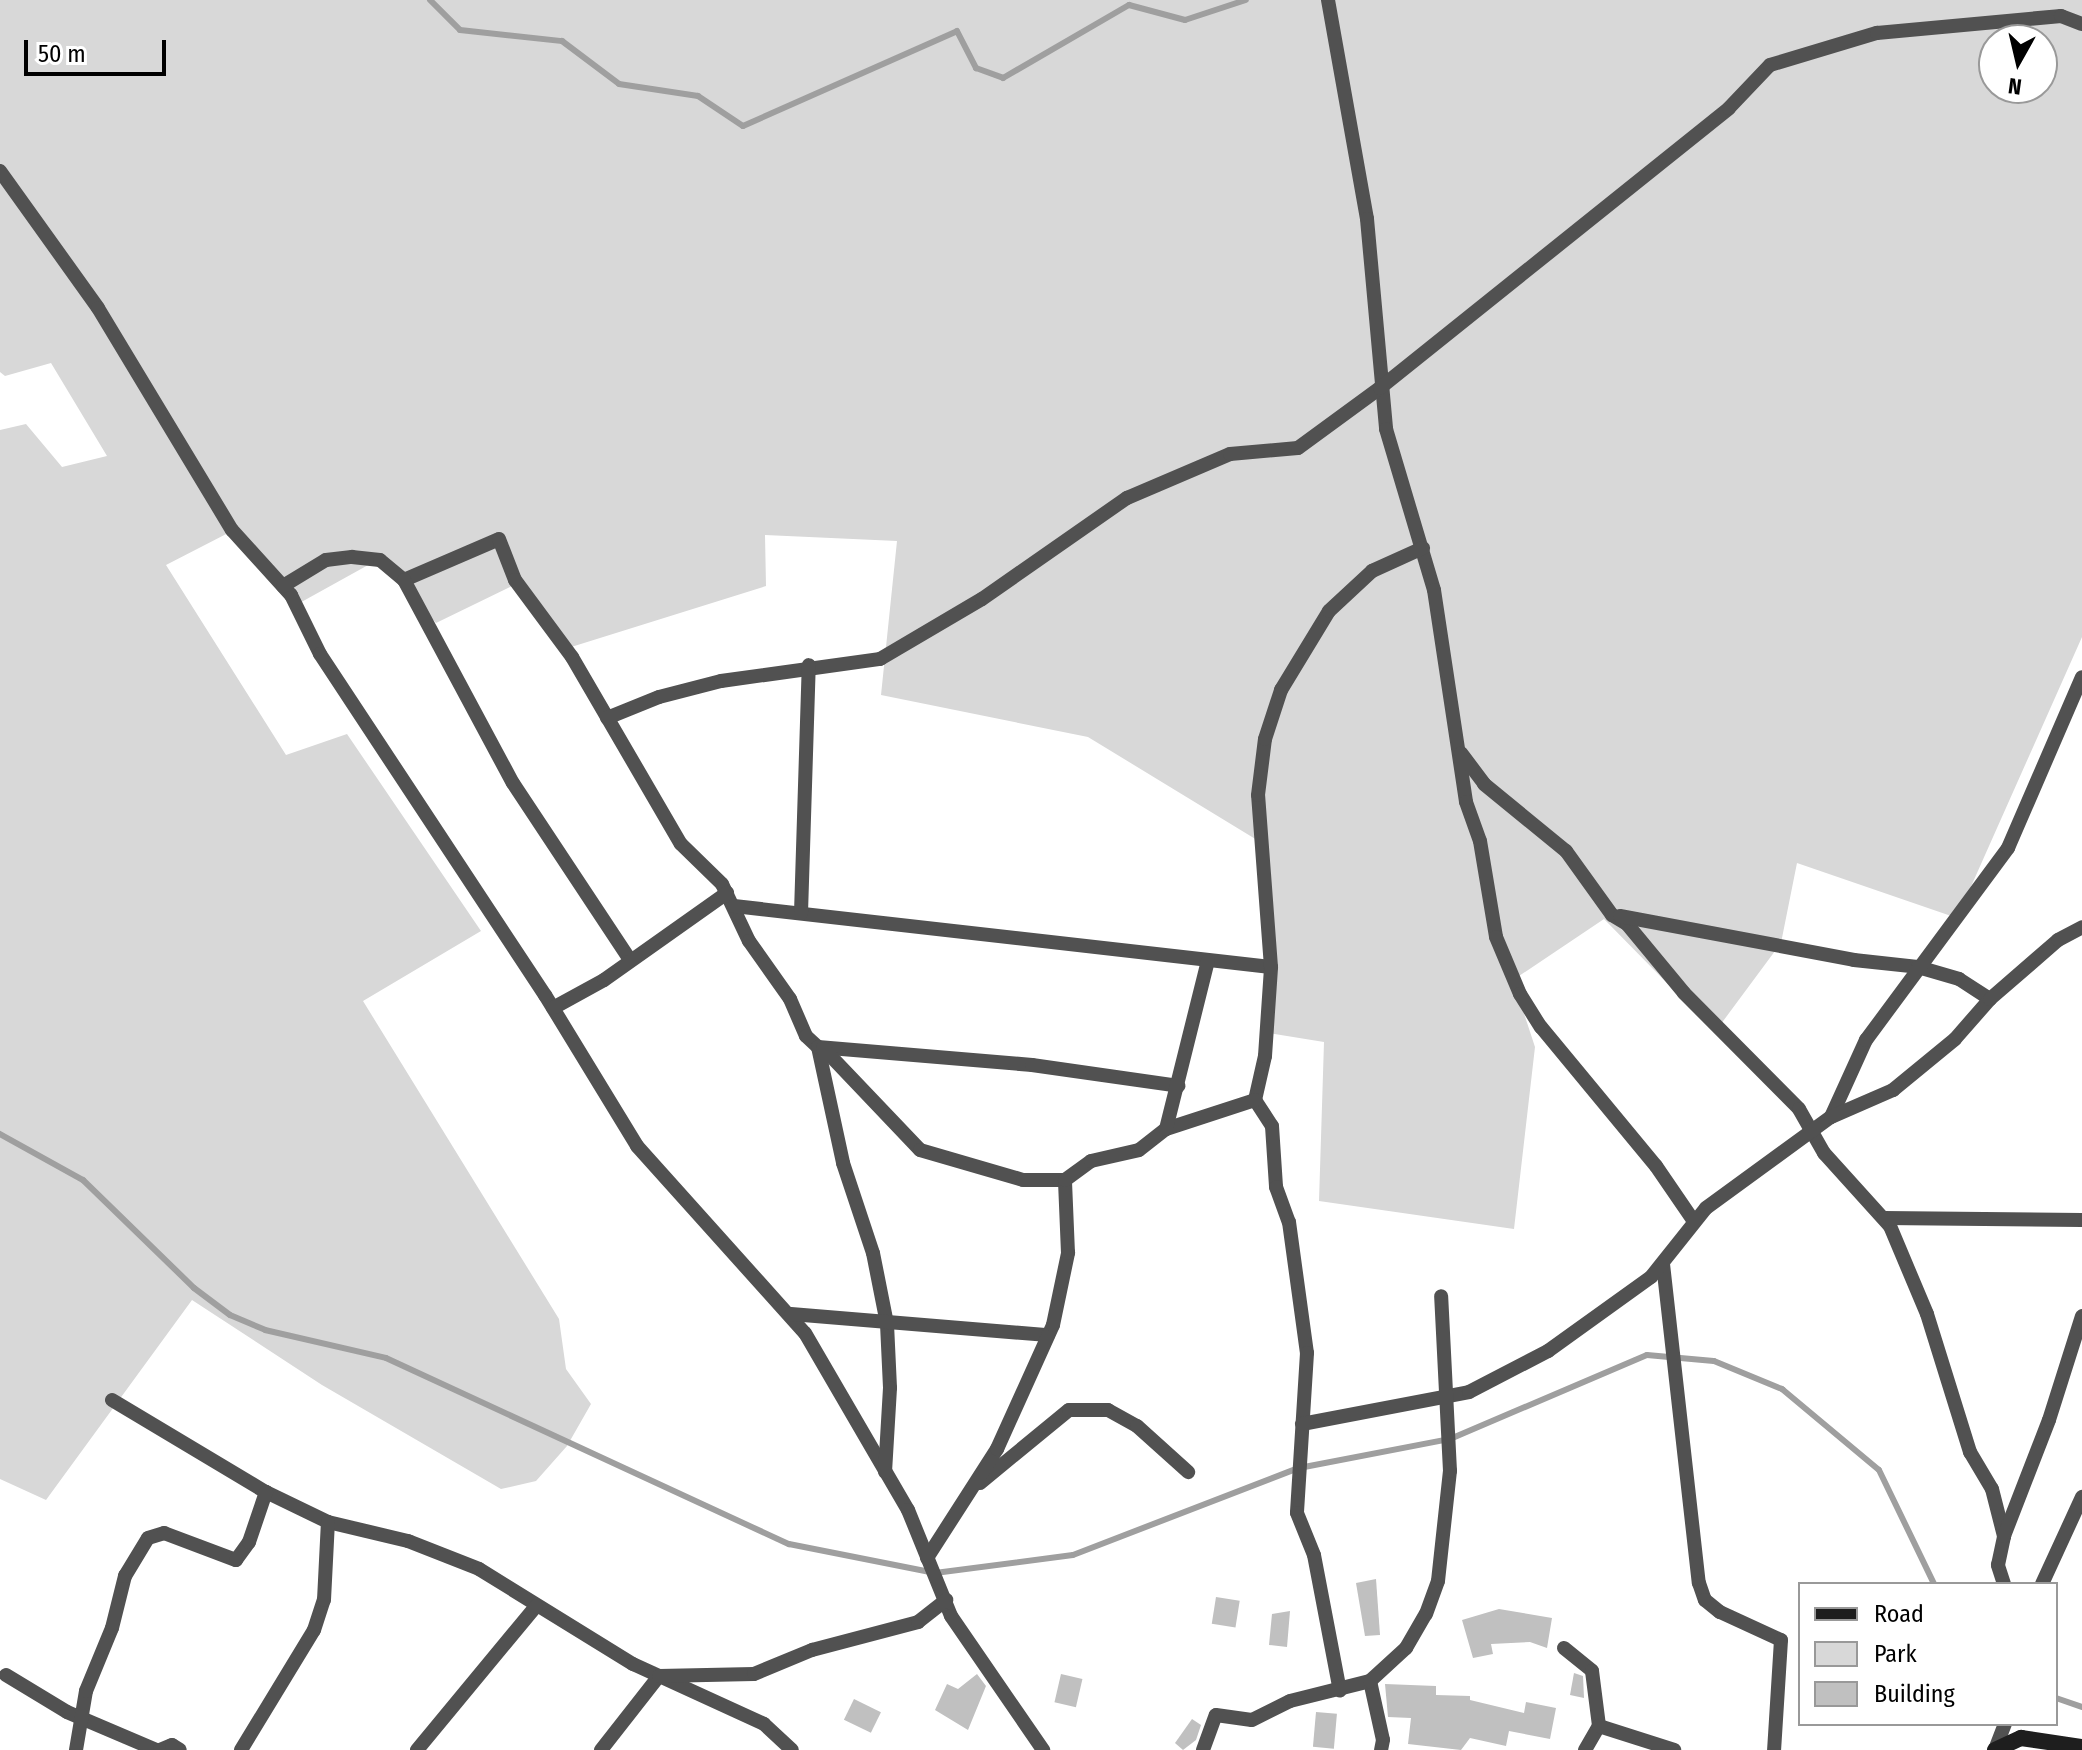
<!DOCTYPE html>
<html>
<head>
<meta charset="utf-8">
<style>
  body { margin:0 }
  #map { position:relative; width:2082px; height:1750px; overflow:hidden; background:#fff; font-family:"Fira Sans Condensed",sans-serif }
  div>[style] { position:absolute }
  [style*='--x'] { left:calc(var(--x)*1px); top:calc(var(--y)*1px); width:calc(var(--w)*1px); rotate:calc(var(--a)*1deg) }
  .green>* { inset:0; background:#d8d8d8 }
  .stream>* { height:6px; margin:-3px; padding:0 3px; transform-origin:3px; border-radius:3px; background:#9f9f9f }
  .building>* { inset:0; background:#c0c0c0; transform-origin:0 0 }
  .street>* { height:14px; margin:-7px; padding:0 7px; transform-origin:7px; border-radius:7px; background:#515151 }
  .secondary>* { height:16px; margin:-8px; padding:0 8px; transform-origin:8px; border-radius:8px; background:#1e1e1e }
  span { translate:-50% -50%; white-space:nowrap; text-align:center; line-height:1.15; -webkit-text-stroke:8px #fff; paint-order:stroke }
  .legend { position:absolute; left:1798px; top:1582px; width:260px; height:144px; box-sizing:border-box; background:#fff; border:2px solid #999; margin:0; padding:10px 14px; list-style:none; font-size:24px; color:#000 }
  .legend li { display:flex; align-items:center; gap:16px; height:40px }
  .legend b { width:40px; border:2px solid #999 }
  .north { position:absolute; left:1978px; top:24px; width:80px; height:80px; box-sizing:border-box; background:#fff; border:2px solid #999; border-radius:50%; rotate:188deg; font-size:22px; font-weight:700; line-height:32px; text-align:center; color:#000 }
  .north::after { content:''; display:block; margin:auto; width:28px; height:36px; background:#000; clip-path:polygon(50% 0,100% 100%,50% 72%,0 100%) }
  .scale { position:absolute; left:24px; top:40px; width:142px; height:36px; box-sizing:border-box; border:4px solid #000; border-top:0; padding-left:10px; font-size:24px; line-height:28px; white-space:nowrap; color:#000; -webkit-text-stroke:6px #fff; paint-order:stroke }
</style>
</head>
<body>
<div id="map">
  <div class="green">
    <i style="clip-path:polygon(evenodd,0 0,2082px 0,2082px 637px,1957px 918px,1797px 863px,1781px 943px,1715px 1032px,1604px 919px,1513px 980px,1535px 1047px,1514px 1229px,1319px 1201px,1324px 1042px,1269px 1033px,1257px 840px,1088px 737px,881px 695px,897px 541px,765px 535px,766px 586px,568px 648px,514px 585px,436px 623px,379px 559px,296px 605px,234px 530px,166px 565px,286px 755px,347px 734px,481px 931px,363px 1001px,559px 1319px,566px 1369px,591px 1404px,567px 1446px,536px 1481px,501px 1489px,322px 1385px,192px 1300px,46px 1500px,0 1479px,0 430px,26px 424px,62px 467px,107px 456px,51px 363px,5px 376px,0 372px,0 0,1994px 40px,2042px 40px,2042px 88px,1994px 88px,1994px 40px)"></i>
  </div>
  <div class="stream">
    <i style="--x:430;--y:0;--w:42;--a:45"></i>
    <i style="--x:460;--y:30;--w:103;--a:6.2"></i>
    <i style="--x:562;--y:41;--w:71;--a:37"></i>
    <i style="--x:619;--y:84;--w:80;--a:8.6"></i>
    <i style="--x:698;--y:96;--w:54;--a:33.7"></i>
    <i style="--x:743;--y:126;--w:234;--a:-23.9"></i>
    <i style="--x:957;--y:31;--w:42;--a:62.8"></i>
    <i style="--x:976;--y:68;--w:29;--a:20"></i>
    <i style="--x:1003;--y:78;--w:146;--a:-30.1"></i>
    <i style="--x:1129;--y:5;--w:58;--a:15"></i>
    <i style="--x:1185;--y:20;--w:64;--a:-18.2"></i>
    <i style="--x:0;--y:1134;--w:95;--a:29"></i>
    <i style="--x:83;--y:1180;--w:155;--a:44.2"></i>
    <i style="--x:194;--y:1288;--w:45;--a:36.9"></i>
    <i style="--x:230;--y:1315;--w:38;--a:23"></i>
    <i style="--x:265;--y:1330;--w:124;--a:13"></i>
    <i style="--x:386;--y:1358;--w:444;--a:24.8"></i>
    <i style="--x:789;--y:1544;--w:149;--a:11.2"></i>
    <i style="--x:935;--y:1573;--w:139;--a:-7.4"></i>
    <i style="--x:1073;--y:1555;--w:242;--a:-21.1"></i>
    <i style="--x:1299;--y:1468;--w:154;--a:-10.9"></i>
    <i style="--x:1450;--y:1439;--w:214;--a:-23.1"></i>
    <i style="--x:1647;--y:1355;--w:67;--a:5.1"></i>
    <i style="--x:1714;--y:1361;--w:74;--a:22.4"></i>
    <i style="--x:1782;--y:1389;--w:126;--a:39.9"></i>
    <i style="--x:1879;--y:1470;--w:127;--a:64.2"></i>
    <i style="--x:2056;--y:1698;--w:28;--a:19"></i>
  </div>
  <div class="building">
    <i style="clip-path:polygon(1376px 1579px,1380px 1635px,1365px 1636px,1356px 1583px)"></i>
    <i style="left:1216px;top:1597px;width:24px;height:27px;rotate:9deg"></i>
    <i style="clip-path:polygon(1499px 1609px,1552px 1618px,1547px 1648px,1530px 1642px,1491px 1644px,1493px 1654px,1473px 1658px,1462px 1620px)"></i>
    <i style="clip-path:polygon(1290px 1611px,1287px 1647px,1269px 1645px,1272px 1614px)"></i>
    <i style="clip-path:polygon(1574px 1673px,1583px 1676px,1584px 1698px,1570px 1695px)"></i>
    <i style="clip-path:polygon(977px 1674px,986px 1686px,968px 1730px,935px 1710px,947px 1684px,958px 1689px)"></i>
    <i style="left:1061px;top:1674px;width:22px;height:29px;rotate:13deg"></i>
    <i style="clip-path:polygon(1385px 1684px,1436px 1686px,1436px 1695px,1470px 1696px,1470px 1700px,1524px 1713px,1526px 1702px,1556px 1708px,1550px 1739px,1509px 1731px,1506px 1746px,1470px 1738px,1461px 1750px,1408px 1744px,1411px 1718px,1388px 1717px)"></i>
    <i style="left:854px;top:1699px;width:30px;height:23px;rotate:26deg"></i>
    <i style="left:1316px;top:1712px;width:21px;height:35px;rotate:5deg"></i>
    <i style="clip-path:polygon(1192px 1719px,1201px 1725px,1196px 1740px,1183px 1750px,1175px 1743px)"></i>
  </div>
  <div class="street">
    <i style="--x:1328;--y:0;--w:222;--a:79.9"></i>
    <i style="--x:1367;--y:219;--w:211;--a:84.8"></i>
    <i style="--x:1386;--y:429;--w:168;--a:73.4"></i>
    <i style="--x:1434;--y:590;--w:214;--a:81.4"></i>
    <i style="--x:1466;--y:802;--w:41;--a:70.3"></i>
    <i style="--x:1480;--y:841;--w:97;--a:80.5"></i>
    <i style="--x:1496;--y:937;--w:62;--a:67.2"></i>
    <i style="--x:1520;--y:994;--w:39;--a:58"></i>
    <i style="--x:1541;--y:1027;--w:180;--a:50.4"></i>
    <i style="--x:1656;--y:1166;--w:65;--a:55.6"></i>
    <i style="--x:0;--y:171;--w:168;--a:54.4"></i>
    <i style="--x:98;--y:308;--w:259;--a:58.9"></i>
    <i style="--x:232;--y:530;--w:88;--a:47.8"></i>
    <i style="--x:291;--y:595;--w:66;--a:63.8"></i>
    <i style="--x:320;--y:654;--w:409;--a:56.6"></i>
    <i style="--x:545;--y:995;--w:177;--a:58.6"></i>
    <i style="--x:637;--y:1146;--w:251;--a:48.1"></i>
    <i style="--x:805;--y:1333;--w:205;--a:59.8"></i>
    <i style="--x:908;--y:1510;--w:114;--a:67.9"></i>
    <i style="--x:951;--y:1616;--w:163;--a:55.5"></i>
    <i style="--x:404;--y:580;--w:103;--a:-23.3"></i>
    <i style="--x:499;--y:539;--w:44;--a:68.7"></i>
    <i style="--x:515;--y:580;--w:96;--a:53.5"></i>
    <i style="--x:572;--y:657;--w:216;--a:59.8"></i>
    <i style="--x:681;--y:844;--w:57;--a:44.3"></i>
    <i style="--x:722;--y:884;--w:63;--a:64.7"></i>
    <i style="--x:749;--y:941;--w:71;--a:54.7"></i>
    <i style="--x:790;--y:999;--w:40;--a:66.6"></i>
    <i style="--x:806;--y:1036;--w:16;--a:43"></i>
    <i style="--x:818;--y:1047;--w:119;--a:77.8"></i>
    <i style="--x:843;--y:1163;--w:95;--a:71.6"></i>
    <i style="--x:873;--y:1253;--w:72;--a:78.8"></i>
    <i style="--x:887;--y:1324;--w:64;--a:87.3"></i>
    <i style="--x:890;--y:1388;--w:84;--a:93.4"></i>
    <i style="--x:283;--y:586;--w:50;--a:-31.2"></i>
    <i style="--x:326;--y:560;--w:26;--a:-7"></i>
    <i style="--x:352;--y:557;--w:28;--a:6"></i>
    <i style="--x:380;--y:560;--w:31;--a:40"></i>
    <i style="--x:404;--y:580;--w:230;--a:61.8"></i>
    <i style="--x:513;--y:783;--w:212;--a:56.5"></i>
    <i style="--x:607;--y:718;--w:56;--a:-22"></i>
    <i style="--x:659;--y:697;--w:64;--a:-14.5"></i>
    <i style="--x:721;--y:681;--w:161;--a:-7.9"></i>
    <i style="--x:880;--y:659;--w:118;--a:-30.5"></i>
    <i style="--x:982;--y:599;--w:177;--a:-34.9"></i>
    <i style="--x:1127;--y:498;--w:112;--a:-23.1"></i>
    <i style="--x:1230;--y:454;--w:68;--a:-5"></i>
    <i style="--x:1298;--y:448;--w:102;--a:-36.2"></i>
    <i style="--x:1380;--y:388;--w:447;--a:-38.7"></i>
    <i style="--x:1729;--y:108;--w:59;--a:-46.4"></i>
    <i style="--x:1770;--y:65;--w:112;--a:-16.7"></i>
    <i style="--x:1877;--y:33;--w:185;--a:-5.3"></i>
    <i style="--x:2061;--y:16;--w:22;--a:21"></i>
    <i style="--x:1461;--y:753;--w:39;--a:53"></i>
    <i style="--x:1484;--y:784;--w:106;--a:39.3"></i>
    <i style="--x:1566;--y:851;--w:79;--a:54.3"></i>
    <i style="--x:1612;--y:915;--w:17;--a:31"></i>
    <i style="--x:1627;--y:924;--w:89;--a:50.4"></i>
    <i style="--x:1684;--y:993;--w:163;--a:45.2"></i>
    <i style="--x:1799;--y:1109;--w:51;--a:60.4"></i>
    <i style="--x:1824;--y:1153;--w:98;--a:47.9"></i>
    <i style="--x:1890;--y:1226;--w:95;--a:67.2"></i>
    <i style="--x:1927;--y:1314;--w:145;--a:72.7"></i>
    <i style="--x:1970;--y:1452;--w:43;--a:59.3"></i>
    <i style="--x:1992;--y:1489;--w:49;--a:75.7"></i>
    <i style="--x:734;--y:906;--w:540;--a:6.48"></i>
    <i style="--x:801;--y:913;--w:248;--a:-88.2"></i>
    <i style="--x:1620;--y:916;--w:238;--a:10.6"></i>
    <i style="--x:1854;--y:960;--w:64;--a:6.2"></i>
    <i style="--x:1918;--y:967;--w:43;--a:16.3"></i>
    <i style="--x:1959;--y:979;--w:37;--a:33"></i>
    <i style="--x:553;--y:1008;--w:58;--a:-28.8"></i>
    <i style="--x:604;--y:980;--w:151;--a:-35.3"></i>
    <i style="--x:818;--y:1047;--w:215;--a:4.8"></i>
    <i style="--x:1032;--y:1065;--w:148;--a:8.1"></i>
    <i style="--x:823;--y:1048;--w:141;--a:46.4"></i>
    <i style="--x:920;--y:1150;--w:107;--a:16.2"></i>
    <i style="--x:1023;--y:1180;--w:42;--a:0"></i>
    <i style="--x:1255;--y:1100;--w:45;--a:-77.2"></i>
    <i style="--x:1265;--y:1056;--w:89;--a:-86.1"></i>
    <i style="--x:1271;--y:967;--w:172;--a:-94.3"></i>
    <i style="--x:1258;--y:795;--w:56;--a:-82.9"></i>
    <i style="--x:1265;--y:739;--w:52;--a:-71.9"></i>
    <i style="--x:1281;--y:690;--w:92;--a:-58.7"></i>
    <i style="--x:1329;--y:611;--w:59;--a:-42.9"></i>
    <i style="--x:1372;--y:571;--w:56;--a:-24.3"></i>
    <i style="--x:1255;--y:1100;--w:31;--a:57"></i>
    <i style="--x:1272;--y:1126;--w:61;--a:86.2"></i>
    <i style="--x:1276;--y:1187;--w:37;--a:70"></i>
    <i style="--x:1289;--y:1222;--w:132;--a:82.2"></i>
    <i style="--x:1307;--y:1353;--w:160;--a:93.6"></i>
    <i style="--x:1297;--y:1513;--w:45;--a:68"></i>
    <i style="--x:1314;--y:1555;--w:138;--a:79.2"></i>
    <i style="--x:1831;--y:1117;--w:85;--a:-65.6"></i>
    <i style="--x:1866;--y:1040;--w:239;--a:-53.5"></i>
    <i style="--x:2008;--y:848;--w:186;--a:-66.6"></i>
    <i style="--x:1166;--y:1129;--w:94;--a:-18"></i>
    <i style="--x:1884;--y:1218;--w:198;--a:0.6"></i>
    <i style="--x:1663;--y:1264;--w:321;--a:83.6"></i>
    <i style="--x:1699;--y:1583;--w:18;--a:71"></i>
    <i style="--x:1705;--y:1600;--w:19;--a:39"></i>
    <i style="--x:1720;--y:1612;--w:67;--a:24.7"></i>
    <i style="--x:1781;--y:1640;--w:110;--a:93.6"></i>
    <i style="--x:791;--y:1314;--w:258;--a:4.7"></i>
    <i style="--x:112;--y:1400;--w:179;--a:30.9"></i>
    <i style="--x:266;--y:1492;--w:69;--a:25.8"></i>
    <i style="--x:328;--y:1522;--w:82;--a:13.4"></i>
    <i style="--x:408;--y:1541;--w:76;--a:21.5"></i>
    <i style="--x:479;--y:1569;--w:181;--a:31.7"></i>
    <i style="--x:633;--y:1664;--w:144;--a:24.6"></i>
    <i style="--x:764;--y:1724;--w:38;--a:43"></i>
    <i style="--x:1302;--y:1424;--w:170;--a:-10.8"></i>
    <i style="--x:1469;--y:1392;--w:89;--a:-27.4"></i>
    <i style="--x:1548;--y:1351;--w:127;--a:-35.7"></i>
    <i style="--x:1651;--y:1277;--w:88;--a:-51.4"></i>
    <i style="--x:1706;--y:1208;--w:155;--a:-36.1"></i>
    <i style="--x:1831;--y:1117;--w:68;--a:-23.5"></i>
    <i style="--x:1893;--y:1090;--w:80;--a:-39.4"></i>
    <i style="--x:1955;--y:1039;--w:53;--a:-48.8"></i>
    <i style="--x:1990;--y:999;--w:90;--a:-40.9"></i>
    <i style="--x:2058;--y:940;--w:27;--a:-28"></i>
    <i style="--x:980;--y:1483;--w:115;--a:-39.4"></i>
    <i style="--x:1069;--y:1410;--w:39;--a:0"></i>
    <i style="--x:1108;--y:1410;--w:33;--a:29"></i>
    <i style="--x:1137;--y:1426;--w:69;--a:42"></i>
    <i style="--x:927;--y:1558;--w:130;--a:-57.3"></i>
    <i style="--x:997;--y:1449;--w:136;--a:-65.7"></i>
    <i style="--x:1053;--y:1325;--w:74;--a:-78.2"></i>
    <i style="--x:1068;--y:1253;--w:73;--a:-92.4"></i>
    <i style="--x:1065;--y:1180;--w:32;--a:-36"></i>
    <i style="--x:1091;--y:1161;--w:49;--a:-12.9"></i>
    <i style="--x:1139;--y:1150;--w:34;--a:-38"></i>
    <i style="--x:1166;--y:1129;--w:173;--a:-76"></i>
    <i style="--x:2004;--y:1584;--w:20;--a:-108"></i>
    <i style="--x:1998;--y:1565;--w:30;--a:-78"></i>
    <i style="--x:2004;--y:1536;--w:124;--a:-68.8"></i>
    <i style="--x:2049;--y:1420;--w:109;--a:-72.4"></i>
    <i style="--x:2042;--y:1584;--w:96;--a:-65.3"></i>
    <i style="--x:1564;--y:1648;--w:36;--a:39"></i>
    <i style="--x:1592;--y:1671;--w:55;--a:82.7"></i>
    <i style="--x:6;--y:1675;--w:71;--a:31.2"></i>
    <i style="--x:67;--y:1712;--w:97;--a:23.1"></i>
    <i style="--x:1370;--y:1681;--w:60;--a:77.6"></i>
    <i style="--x:1383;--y:1740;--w:10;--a:101"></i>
    <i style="--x:1996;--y:1747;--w:25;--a:-69"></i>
    <i style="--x:76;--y:1750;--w:60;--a:-80.4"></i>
    <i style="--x:86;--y:1691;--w:68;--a:-67.6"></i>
    <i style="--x:112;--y:1628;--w:54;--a:-76"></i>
    <i style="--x:125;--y:1576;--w:44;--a:-58.8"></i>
    <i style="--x:148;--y:1538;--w:17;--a:-17"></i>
    <i style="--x:164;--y:1533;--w:77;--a:20.6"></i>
    <i style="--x:236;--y:1560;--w:22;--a:-54"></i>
    <i style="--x:249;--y:1542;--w:53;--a:-71.2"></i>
    <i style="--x:160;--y:1750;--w:13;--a:-23"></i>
    <i style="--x:172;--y:1745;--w:9;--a:32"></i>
    <i style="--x:241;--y:1750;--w:140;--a:-58.7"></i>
    <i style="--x:314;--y:1630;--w:32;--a:-72"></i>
    <i style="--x:324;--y:1600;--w:78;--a:-87.1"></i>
    <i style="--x:417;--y:1750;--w:187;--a:-50.4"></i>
    <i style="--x:601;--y:1750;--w:94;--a:-51.9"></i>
    <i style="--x:659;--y:1676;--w:95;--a:-1.2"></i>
    <i style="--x:754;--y:1674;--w:63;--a:-22.5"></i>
    <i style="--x:812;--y:1650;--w:110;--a:-14.8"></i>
    <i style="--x:918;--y:1622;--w:36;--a:-38"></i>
    <i style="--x:1203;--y:1750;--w:37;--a:-70"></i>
    <i style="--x:1216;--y:1715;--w:36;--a:8"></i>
    <i style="--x:1252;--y:1720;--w:42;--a:-26.6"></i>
    <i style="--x:1290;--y:1701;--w:82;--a:-14"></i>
    <i style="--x:1370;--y:1681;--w:49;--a:-42.5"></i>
    <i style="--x:1406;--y:1648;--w:39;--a:-60"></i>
    <i style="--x:1426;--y:1614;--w:35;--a:-70"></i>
    <i style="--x:1438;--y:1581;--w:111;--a:-83.8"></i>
    <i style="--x:1450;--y:1471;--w:175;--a:-92.9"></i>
    <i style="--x:1585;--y:1750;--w:28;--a:-60"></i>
    <i style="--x:1599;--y:1726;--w:79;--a:17.7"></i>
  </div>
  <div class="secondary">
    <i style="--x:1995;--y:1750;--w:29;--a:-25"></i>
    <i style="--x:2021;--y:1738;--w:62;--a:8.4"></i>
  </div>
  <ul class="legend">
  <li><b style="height:10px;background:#1e1e1e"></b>Road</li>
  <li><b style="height:22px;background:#d8d8d8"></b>Park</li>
  <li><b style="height:22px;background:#c0c0c0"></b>Building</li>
  </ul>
  <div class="north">N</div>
  <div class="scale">50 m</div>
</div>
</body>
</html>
